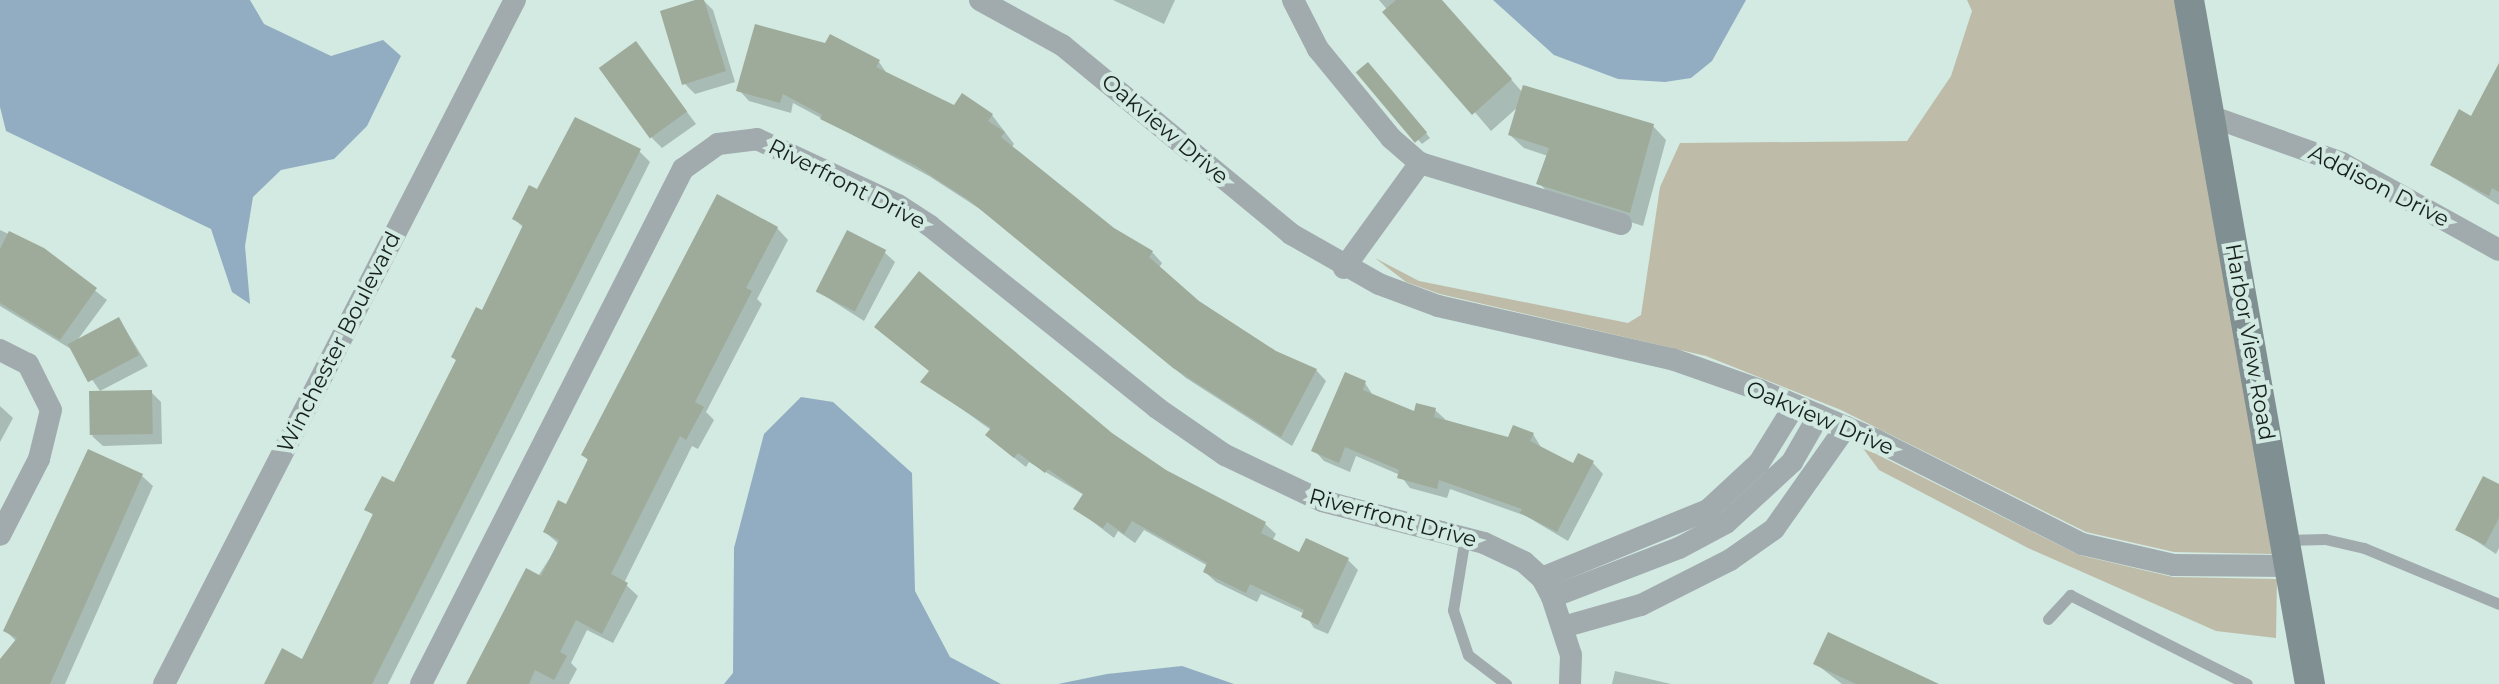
<!DOCTYPE html>
<html>
<head>
<meta charset="utf-8">
<style>
  body { margin:0 }
  #map { position:relative; width:2499px; height:684px; overflow:hidden; background:#d2eae1; font-family:Montserrat,sans-serif }
  div>[style] { position:absolute }
  [style*='--x'] { left:calc(var(--x)*1px); top:calc(var(--y)*1px); width:calc(var(--w)*1px); rotate:calc(var(--a)*1deg) }
  .green>* { inset:0; background:#bebca9 }
  .water>* { inset:0; background:#92adc1 }
  .shadow>* { inset:0; background:#0003 }
  .building>* { inset:0; background:#9fab9a; transform-origin:0 0 }
  .lane>* { height:11px; margin:-5.5px; padding:0 5.5px; transform-origin:5.5px; border-radius:5.5px; background:#a1abad }
  .street>* { height:22px; margin:-11px; padding:0 11px; transform-origin:11px; border-radius:11px; background:#a1abad }
  .secondary>* { height:30px; margin:-15px; padding:0 15px; transform-origin:15px; border-radius:15px; background:#809092 }
  span { translate:-50% -50%; white-space:nowrap; text-align:center; line-height:1.15; -webkit-text-stroke:8px #d2eae1; paint-order:stroke }
  .street-label { font-size:22px; color:#17201d }
</style>
</head>
<body>
<div id="map">
  <div class="green">
    <i style="clip-path:polygon(1967px 0,2176px 0,2273px 554px,2174px 552px,2086px 532px,1841px 410px,1706px 356px,1440px 294px,1406px 282px,1375px 258px,1419px 281px,1628px 323px,1641px 315px,1660px 187px,1680px 143px,1907px 141px,1951px 76px,1972px 11px)"></i>
    <i style="clip-path:polygon(1862px 447px,2079px 555px,2173px 577px,2277px 579px,2276px 638px,2216px 631px,2028px 548px,1879px 470px)"></i>
  </div>
  <div class="water">
    <i style="clip-path:polygon(0 0,250px 0,264px 24px,331px 56px,383px 40px,401px 56px,367px 126px,334px 159px,281px 170px,253px 197px,245px 246px,250px 304px,232px 292px,211px 229px,6px 131px,0 107px)"></i>
    <i style="clip-path:polygon(1493px 0,1746px 0,1712px 61px,1691px 78px,1665px 82px,1618px 79px,1554px 55px)"></i>
    <i style="clip-path:polygon(801px 397px,833px 402px,912px 473px,915px 591px,950px 657px,1001px 684px,724px 684px,733px 673px,734px 548px,764px 434px)"></i>
    <i style="clip-path:polygon(1182px 666px,1234px 684px,1058px 684px,1107px 674px)"></i>
  </div>
  <div class="shadow">
    <i style="clip-path:polygon(703px 0,713px 10px,735px 82px,695px 94px,684px 83px)"></i>
    <i style="clip-path:polygon(1113px 0,1175px 0,1164px 24px)"></i>
    <i style="clip-path:polygon(1379px 0,1441px 0,1523px 93px,1653px 126px,1666px 140px,1643px 226px,1552px 197px,1539px 183px,1548px 156px,1524px 148px,1510px 135px,1519px 106px,1491px 131px)"></i>
    <i style="clip-path:polygon(636px 44px,696px 124px,662px 148px,652px 138px)"></i>
    <i style="clip-path:polygon(879px 62px,888px 75px,954px 108px,992px 115px,1014px 144px,1011px 148px,1113px 229px,1152px 252px,1162px 263px,1159px 268px,1198px 303px,1275px 353px,1316px 370px,1326px 381px,1292px 446px,1186px 378px,983px 211px,929px 176px,793px 103px,791px 113px,749px 101px,739px 90px)"></i>
    <i style="clip-path:polygon(2499px 68px,2499px 205px,2432px 165px,2472px 119px)"></i>
    <i style="clip-path:polygon(1373px 70px,1430px 138px,1422px 144px,1359px 73px)"></i>
    <i style="clip-path:polygon(639px 151px,650px 162px,388px 684px,266px 684px,303px 661px,374px 516px,367px 509px,395px 484px,524px 228px,514px 219px,538px 192px)"></i>
    <i style="clip-path:polygon(777px 228px,788px 240px,757px 299px,762px 304px,706px 412px,714px 420px,698px 449px,692px 446px,624px 583px,638px 596px,613px 643px,587px 630px,571px 663px,577px 669px,569px 684px,468px 684px,559px 544px,545px 532px,566px 507px,589px 461px,583px 455px)"></i>
    <i style="clip-path:polygon(0 230px,43px 250px,107px 300px,76px 342px,119px 319px,148px 366px,100px 391px,71px 349px,0 306px)"></i>
    <i style="clip-path:polygon(884px 252px,895px 262px,864px 321px,817px 291px)"></i>
    <i style="clip-path:polygon(923px 381px,1111px 434px,1165px 472px,1265px 524px,1276px 534px,1272px 541px,1300px 554px,1347px 559px,1358px 570px,1328px 634px,1314px 628px,1305px 614px,1261px 594px,1257px 602px,1216px 582px,1205px 572px,1208px 566px,1144px 530px,1135px 543px,1118px 531px,1114px 538px,1075px 508px,1084px 495px,1029px 462px,1026px 467px,998px 445px,991px 430px)"></i>
    <i style="clip-path:polygon(1365px 383px,1374px 397px,1415px 414px,1435px 410px,1446px 420px,1510px 439px,1533px 434px,1542px 449px,1574px 466px,1593px 463px,1603px 474px,1568px 541px,1526px 516px,1450px 489px,1447px 498px,1410px 488px,1400px 475px,1356px 456px,1350px 472px,1324px 461px,1314px 450px)"></i>
    <i style="clip-path:polygon(151px 392px,161px 402px,162px 444px,103px 446px,92px 436px)"></i>
    <i style="clip-path:polygon(0 406px,13px 418px,0 442px)"></i>
    <i style="clip-path:polygon(142px 476px,153px 486px,65px 684px,0 684px,0 662px,16px 641px,6px 631px)"></i>
    <i style="clip-path:polygon(2499px 486px,2499px 548px,2496px 554px,2458px 529px)"></i>
    <i style="clip-path:polygon(1816px 664px,1934px 684px,1842px 684px)"></i>
    <i style="clip-path:polygon(1615px 671px,1671px 684px,1612px 684px)"></i>
  </div>
  <div class="building">
    <i style="clip-path:polygon(695px 0,704px 0,726px 71px,682px 85px,660px 11px)"></i>
    <i style="clip-path:polygon(1396px 0,1442px 0,1512px 79px,1472px 115px,1382px 12px)"></i>
    <i style="clip-path:polygon(755px 24px,825px 43px,830px 34px,880px 60px,876px 67px,954px 105px,962px 93px,993px 114px,988px 121px,1005px 132px,1001px 137px,1114px 228px,1153px 251px,1149px 257px,1199px 301px,1276px 351px,1317px 369px,1281px 437px,1173px 368px,970px 201px,916px 166px,820px 119px,822px 115px,783px 94px,780px 103px,736px 91px)"></i>
    <i style="left:636px;top:41px;width:87px;height:46px;rotate:54deg"></i>
    <i style="left:1368px;top:62px;width:92px;height:16px;rotate:50deg"></i>
    <i style="clip-path:polygon(2499px 63px,2499px 192px,2492px 188px,2489px 196px,2430px 165px,2459px 109px,2471px 116px)"></i>
    <i style="clip-path:polygon(1523px 85px,1654px 124px,1630px 213px,1536px 184px,1549px 148px,1508px 135px)"></i>
    <i style="clip-path:polygon(575px 117px,641px 149px,372px 684px,264px 684px,282px 648px,302px 659px,373px 514px,364px 510px,382px 476px,394px 482px,456px 360px,451px 357px,476px 307px,482px 310px,523px 225px,512px 219px,529px 185px,537px 189px)"></i>
    <i style="clip-path:polygon(717px 194px,778px 227px,746px 288px,752px 291px,695px 402px,704px 407px,686px 440px,680px 436px,611px 574px,628px 583px,602px 634px,576px 620px,560px 652px,567px 656px,554px 680px,535px 670px,529px 684px,466px 684px,526px 568px,541px 576px,559px 540px,543px 532px,558px 500px,566px 504px,588px 459px,581px 455px)"></i>
    <i style="left:847px;top:230px;width:44px;height:69px;rotate:27deg"></i>
    <i style="clip-path:polygon(9px 231px,44px 248px,97px 288px,60px 340px,0 303px,0 249px)"></i>
    <i style="clip-path:polygon(919px 271px,1112px 433px,1166px 470px,1266px 522px,1261px 533px,1299px 552px,1306px 538px,1349px 558px,1318px 625px,1301px 617px,1304px 610px,1250px 584px,1246px 593px,1203px 572px,1207px 563px,1132px 521px,1124px 534px,1107px 522px,1103px 528px,1073px 509px,1083px 494px,1048px 469px,1045px 473px,1018px 453px,1014px 458px,985px 435px,991px 428px,920px 382px,929px 371px,874px 327px)"></i>
    <i style="left:119px;top:317px;width:43px;height:58px;rotate:62deg"></i>
    <i style="clip-path:polygon(1345px 372px,1366px 381px,1363px 390px,1414px 411px,1416px 403px,1436px 408px,1434px 417px,1508px 437px,1513px 425px,1534px 433px,1530px 441px,1573px 463px,1578px 453px,1594px 461px,1557px 532px,1520px 513px,1522px 509px,1439px 480px,1437px 489px,1397px 478px,1399px 470px,1345px 447px,1339px 463px,1311px 451px)"></i>
    <i style="left:152px;top:390px;width:44px;height:63px;rotate:89deg"></i>
    <i style="clip-path:polygon(88px 449px,143px 474px,50px 684px,0 684px,0 659px,17px 638px,3px 631px)"></i>
    <i style="clip-path:polygon(2483px 476px,2499px 484px,2499px 518px,2485px 545px,2455px 530px)"></i>
    <i style="clip-path:polygon(1828px 632px,1939px 684px,1856px 684px,1813px 664px)"></i>
  </div>
  <div class="lane">
    <i style="--x:1465;--y:537;--w:74;--a:99.3"></i>
    <i style="--x:1453;--y:610;--w:47;--a:71.6"></i>
    <i style="--x:1468;--y:655;--w:48;--a:37.3"></i>
    <i style="--x:2285;--y:540;--w:40;--a:-1.4"></i>
    <i style="--x:2325;--y:539;--w:40;--a:13"></i>
    <i style="--x:2364;--y:548;--w:146;--a:22.5"></i>
    <i style="--x:2048;--y:619;--w:33;--a:-47"></i>
    <i style="--x:2070;--y:595;--w:198;--a:26.7"></i>
  </div>
  <div class="street">
    <i style="--x:980;--y:0;--w:94;--a:28.8"></i>
    <i style="--x:1062;--y:45;--w:297;--a:39.5"></i>
    <i style="--x:1291;--y:234;--w:101;--a:29.6"></i>
    <i style="--x:1379;--y:284;--w:63;--a:20.4"></i>
    <i style="--x:1438;--y:306;--w:240;--a:12.8"></i>
    <i style="--x:1672;--y:359;--w:93;--a:19.4"></i>
    <i style="--x:1760;--y:390;--w:126;--a:23.3"></i>
    <i style="--x:1876;--y:440;--w:231;--a:26.8"></i>
    <i style="--x:2082;--y:544;--w:94;--a:12.9"></i>
    <i style="--x:2174;--y:565;--w:115;--a:0.5"></i>
    <i style="--x:1293;--y:0;--w:55;--a:63"></i>
    <i style="--x:1318;--y:49;--w:115;--a:50.6"></i>
    <i style="--x:1391;--y:138;--w:38;--a:41"></i>
    <i style="--x:1420;--y:163;--w:210;--a:16.9"></i>
    <i style="--x:2210;--y:116;--w:140;--a:19.6"></i>
    <i style="--x:2342;--y:163;--w:179;--a:29"></i>
    <i style="--x:1344;--y:268;--w:130;--a:-54.1"></i>
    <i style="--x:0;--y:350;--w:31;--a:27"></i>
    <i style="--x:28;--y:364;--w:51;--a:63.4"></i>
    <i style="--x:51;--y:410;--w:50;--a:103.8"></i>
    <i style="--x:39;--y:459;--w:85;--a:117.2"></i>
    <i style="--x:1542;--y:578;--w:179;--a:-22.3"></i>
    <i style="--x:1708;--y:510;--w:69;--a:-42.7"></i>
    <i style="--x:1759;--y:463;--w:68;--a:-58.2"></i>
    <i style="--x:1552;--y:597;--w:136;--a:-21.1"></i>
    <i style="--x:1679;--y:548;--w:53;--a:-28"></i>
    <i style="--x:1726;--y:523;--w:90;--a:-42.7"></i>
    <i style="--x:1792;--y:462;--w:54;--a:-60.1"></i>
    <i style="--x:1563;--y:627;--w:81;--a:-15.8"></i>
    <i style="--x:1641;--y:605;--w:100;--a:-26.8"></i>
    <i style="--x:1730;--y:560;--w:54;--a:-35.2"></i>
    <i style="--x:1774;--y:529;--w:125;--a:-54.8"></i>
    <i style="--x:164;--y:684;--w:769;--a:-62.84"></i>
    <i style="--x:421;--y:684;--w:578;--a:-63.04"></i>
    <i style="--x:683;--y:169;--w:43;--a:-35.5"></i>
    <i style="--x:718;--y:144;--w:39;--a:-7"></i>
    <i style="--x:757;--y:139;--w:156;--a:25.1"></i>
    <i style="--x:898;--y:205;--w:38;--a:33"></i>
    <i style="--x:930;--y:226;--w:291;--a:38.7"></i>
    <i style="--x:1157;--y:408;--w:83;--a:34.7"></i>
    <i style="--x:1225;--y:455;--w:107;--a:25.4"></i>
    <i style="--x:1322;--y:501;--w:167;--a:14.5"></i>
    <i style="--x:1484;--y:543;--w:44;--a:25.4"></i>
    <i style="--x:1524;--y:562;--w:24;--a:42"></i>
    <i style="--x:1542;--y:578;--w:21;--a:62"></i>
    <i style="--x:1552;--y:597;--w:61;--a:71.9"></i>
    <i style="--x:1571;--y:655;--w:29;--a:92"></i>
  </div>
  <div class="secondary">
    <i style="--x:2189;--y:0;--w:695;--a:79.97"></i>
  </div>
  <div class="street-label">
    <span style="left:1165px;top:129px;rotate:40deg">Oakview Drive</span>
    <span style="left:847px;top:184px;rotate:27deg">Riverfront Drive</span>
    <span style="left:2379px;top:186px;rotate:27deg">Addison Drive</span>
    <span style="left:339px;top:342px;rotate:-63deg">Winchester Boulevard</span>
    <span style="left:2250px;top:342px;rotate:80deg">Harbor View Road</span>
    <span style="left:1820px;top:418px;rotate:23deg">Oakview Drive</span>
    <span style="left:1393px;top:518px;rotate:15deg">Riverfront Drive</span>
  </div>
</div>
</body>
</html>
